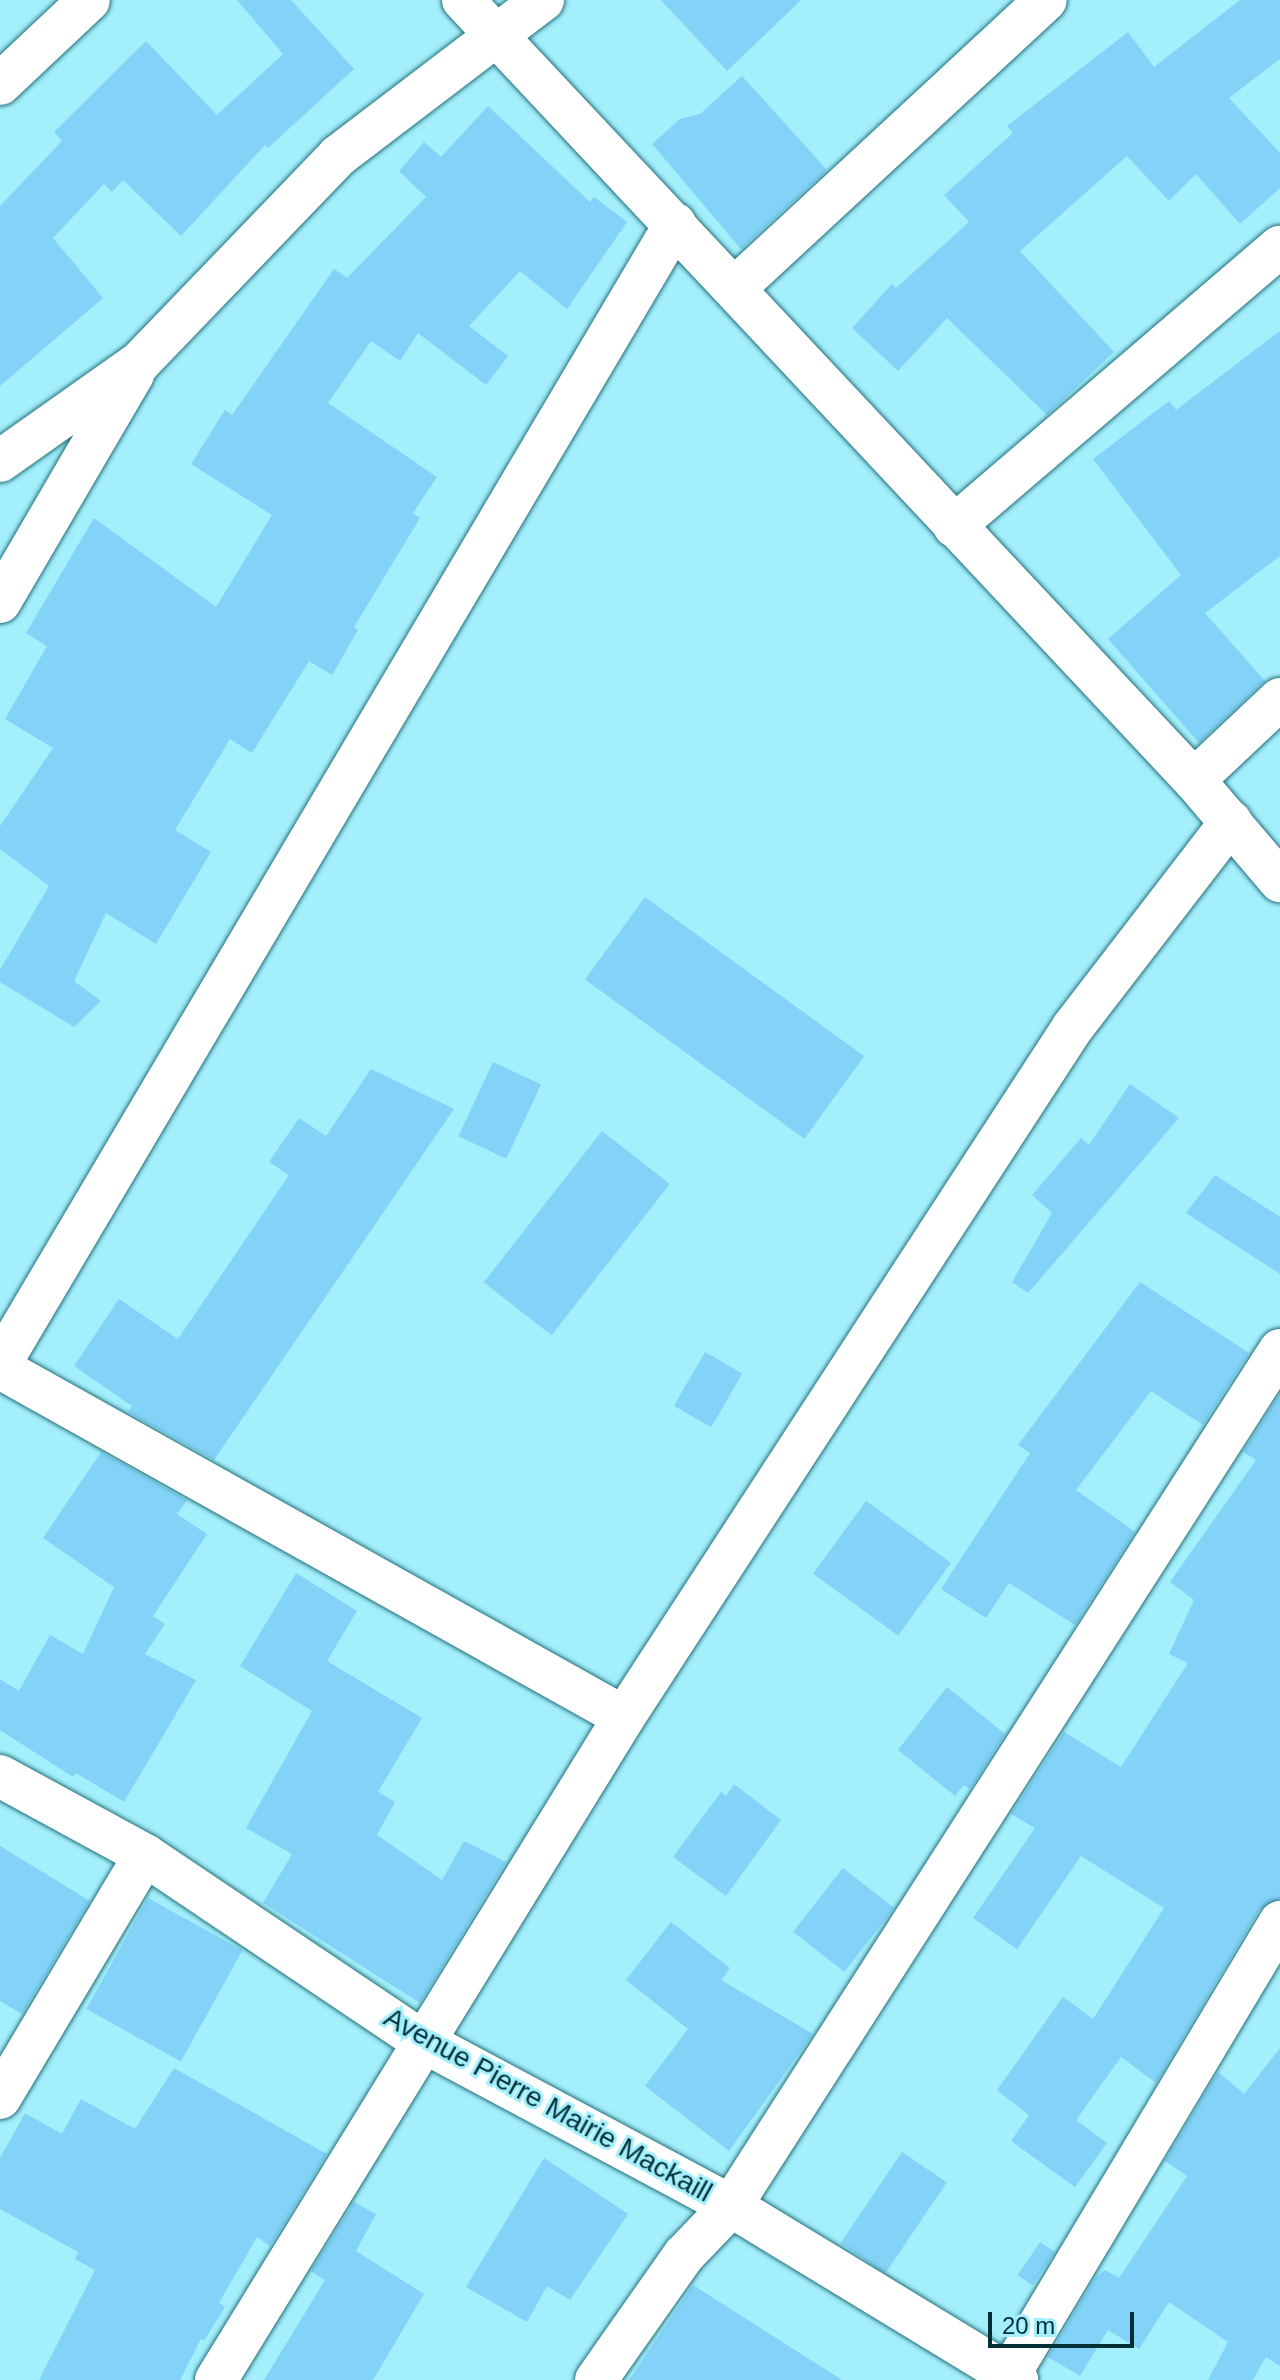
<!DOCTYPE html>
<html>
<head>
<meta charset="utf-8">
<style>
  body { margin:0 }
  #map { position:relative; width:1280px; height:2380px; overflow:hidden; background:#a4effc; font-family:Arial,sans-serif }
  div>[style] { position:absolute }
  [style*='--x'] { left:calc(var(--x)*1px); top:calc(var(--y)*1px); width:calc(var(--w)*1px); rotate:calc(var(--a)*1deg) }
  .building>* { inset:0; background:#83d2f8; transform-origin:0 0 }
  .roads { filter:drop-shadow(0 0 2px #22707c) drop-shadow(0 0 2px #22707c) }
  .minor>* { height:42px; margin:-21px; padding:0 21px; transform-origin:21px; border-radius:21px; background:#fff }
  span { translate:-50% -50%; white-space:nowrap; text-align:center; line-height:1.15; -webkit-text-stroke:6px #a4effc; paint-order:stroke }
  .street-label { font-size:28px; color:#033037 }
  .scale { position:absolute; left:988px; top:2312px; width:146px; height:36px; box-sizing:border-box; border:4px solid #033037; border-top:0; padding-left:10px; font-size:24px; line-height:28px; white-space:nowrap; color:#033037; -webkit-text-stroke:6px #a4effc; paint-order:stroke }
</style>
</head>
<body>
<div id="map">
  <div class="building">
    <i style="clip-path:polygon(237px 0,291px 0,354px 69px,268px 148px,265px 145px,181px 236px,123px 180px,112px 192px,104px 184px,53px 238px,103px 298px,0 386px,0 206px,62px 141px,54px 132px,146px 41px,217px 115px,283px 54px)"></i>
    <i style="clip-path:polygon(661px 0,801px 0,727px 71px)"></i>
    <i style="clip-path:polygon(1240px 0,1280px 0,1280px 59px,1229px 98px,1280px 153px,1280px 188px,1240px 224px,1196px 174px,1169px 201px,1127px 156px,1020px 251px,1114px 352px,1047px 415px,947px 318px,898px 371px,852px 328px,892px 284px,896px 288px,969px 222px,944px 195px,1013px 133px,1007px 126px,1128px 32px,1154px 67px)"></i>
    <i style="clip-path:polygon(742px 76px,827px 170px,741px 249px,652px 144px,680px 119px,700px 114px)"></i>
    <i style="clip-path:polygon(488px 106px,590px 202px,594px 197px,627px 222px,567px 309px,520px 271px,469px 326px,508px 356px,486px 385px,418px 333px,400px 361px,371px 341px,328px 403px,437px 477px,413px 513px,420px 518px,354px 627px,358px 630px,332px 675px,309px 661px,252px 753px,230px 739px,175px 830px,211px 852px,156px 944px,106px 913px,74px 981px,101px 1001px,74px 1027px,0 982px,0 970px,49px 886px,0 849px,0 826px,53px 748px,5px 719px,47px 646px,26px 633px,94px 518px,216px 607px,272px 515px,191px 464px,225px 410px,232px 415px,334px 269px,347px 278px,426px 197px,399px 171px,424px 142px,441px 157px)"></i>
    <i style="clip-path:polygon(1280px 331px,1280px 556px,1205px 613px,1265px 681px,1199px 743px,1108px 639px,1181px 575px,1093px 459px,1169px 401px,1176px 410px)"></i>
    <i style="left:645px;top:897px;width:271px;height:102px;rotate:36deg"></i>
    <i style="left:493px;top:1062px;width:53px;height:82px;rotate:25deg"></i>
    <i style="clip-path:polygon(371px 1069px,454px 1109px,214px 1460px,128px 1412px,132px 1406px,74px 1366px,119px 1299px,178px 1339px,289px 1175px,269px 1162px,299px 1118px,326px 1136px)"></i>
    <i style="clip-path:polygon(1130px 1084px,1179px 1118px,1028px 1293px,1012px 1282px,1052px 1213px,1032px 1195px,1081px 1138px,1089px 1145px)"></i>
    <i style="left:602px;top:1131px;width:86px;height:192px;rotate:38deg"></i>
    <i style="clip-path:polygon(1215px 1175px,1280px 1217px,1280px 1274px,1186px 1213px)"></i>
    <i style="clip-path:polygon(1140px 1282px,1249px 1353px,1203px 1425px,1151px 1391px,1076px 1490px,1135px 1532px,1075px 1625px,1009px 1583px,986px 1618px,941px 1589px,1030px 1453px,1018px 1445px)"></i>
    <i style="left:705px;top:1352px;width:43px;height:62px;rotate:30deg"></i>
    <i style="clip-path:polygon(1280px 1394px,1280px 1898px,1259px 1910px,1156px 2083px,1121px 2057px,1076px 2120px,1107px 2143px,1075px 2187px,1011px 2141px,1029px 2115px,997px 2090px,1063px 1997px,1093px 2019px,1164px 1908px,1081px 1856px,1017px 1949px,973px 1918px,1035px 1828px,1011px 1814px,1064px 1732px,1121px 1767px,1188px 1663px,1169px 1654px,1194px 1600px,1170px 1582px,1256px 1460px,1243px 1452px)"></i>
    <i style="clip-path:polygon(101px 1452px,187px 1500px,177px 1514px,207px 1534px,153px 1616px,165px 1624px,145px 1654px,196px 1680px,124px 1802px,76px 1773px,73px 1777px,0 1730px,0 1679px,19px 1691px,50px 1635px,83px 1654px,114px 1587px,43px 1538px)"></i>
    <i style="left:866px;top:1501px;width:105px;height:90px;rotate:36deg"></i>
    <i style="clip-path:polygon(296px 1573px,357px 1611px,327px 1661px,422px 1718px,378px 1792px,395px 1802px,377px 1835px,442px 1880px,464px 1841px,506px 1862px,420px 2003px,263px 1903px,292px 1854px,246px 1828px,312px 1711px,240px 1666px)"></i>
    <i style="clip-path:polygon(947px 1687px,1005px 1734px,970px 1789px,964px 1785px,955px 1796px,898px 1750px)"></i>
    <i style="clip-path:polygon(734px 1784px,781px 1820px,726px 1896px,673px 1857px,721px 1792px,726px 1796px)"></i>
    <i style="clip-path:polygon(0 1846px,90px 1901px,22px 2014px,0 2001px)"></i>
    <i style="left:843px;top:1868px;width:65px;height:81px;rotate:38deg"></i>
    <i style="left:148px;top:1898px;width:108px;height:127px;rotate:29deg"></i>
    <i style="clip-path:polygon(671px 1922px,730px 1968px,721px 1980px,813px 2034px,729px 2151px,645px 2086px,688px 2029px,626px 1980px)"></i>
    <i style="clip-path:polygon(1280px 2048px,1280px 2366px,1266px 2357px,1253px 2380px,1208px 2380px,1228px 2342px,1169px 2302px,1139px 2349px,1108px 2330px,1080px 2376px,1048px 2357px,1095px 2278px,1105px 2270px,1119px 2278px,1187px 2176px,1165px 2161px,1218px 2072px,1244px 2094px)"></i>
    <i style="clip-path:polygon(174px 2068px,327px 2154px,270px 2246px,257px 2237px,219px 2303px,225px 2307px,204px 2341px,201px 2339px,180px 2380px,39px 2380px,95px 2270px,75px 2259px,78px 2252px,0 2209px,0 2158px,25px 2113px,62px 2134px,81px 2099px,135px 2129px)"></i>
    <i style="left:902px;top:2152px;width:54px;height:110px;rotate:34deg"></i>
    <i style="clip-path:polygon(544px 2158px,628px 2214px,570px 2300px,547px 2286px,527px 2322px,466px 2287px)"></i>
    <i style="clip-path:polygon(354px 2202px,376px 2214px,356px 2251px,424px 2294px,373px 2380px,264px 2380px,325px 2280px,311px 2271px)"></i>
    <i style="left:1040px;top:2242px;width:18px;height:40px;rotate:34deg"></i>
    <i style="clip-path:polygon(693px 2285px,842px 2380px,629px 2380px)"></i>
  </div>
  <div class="roads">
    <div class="minor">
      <i style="--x:463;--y:0;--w:1069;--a:46.86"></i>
      <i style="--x:1194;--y:780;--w:133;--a:49.6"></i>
      <i style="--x:0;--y:84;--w:122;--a:-43.3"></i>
      <i style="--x:736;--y:287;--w:422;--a:-42.8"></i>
      <i style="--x:0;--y:461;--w:171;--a:-35.3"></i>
      <i style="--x:140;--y:362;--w:286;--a:-46.1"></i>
      <i style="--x:338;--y:156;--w:258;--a:-37.3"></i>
      <i style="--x:954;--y:526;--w:429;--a:-40.6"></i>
      <i style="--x:0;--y:602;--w:264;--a:-59.7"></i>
      <i style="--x:1194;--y:780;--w:118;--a:-43.3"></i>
      <i style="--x:0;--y:1364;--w:1325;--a:-59.37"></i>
      <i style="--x:0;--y:1368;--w:715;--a:29.22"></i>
      <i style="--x:0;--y:1776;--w:165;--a:28.6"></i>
      <i style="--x:145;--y:1855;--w:334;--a:33.9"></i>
      <i style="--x:422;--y:2041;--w:350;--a:28.1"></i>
      <i style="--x:731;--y:2206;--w:335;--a:31.3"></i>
      <i style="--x:0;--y:2098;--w:283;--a:-59.2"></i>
      <i style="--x:216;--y:2380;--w:778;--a:-58.39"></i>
      <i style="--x:624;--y:1717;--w:823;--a:-56.95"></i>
      <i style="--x:1073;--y:1027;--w:259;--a:-52.4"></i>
      <i style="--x:596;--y:2380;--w:153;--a:-54.9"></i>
      <i style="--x:684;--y:2255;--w:68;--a:-46.2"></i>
      <i style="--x:731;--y:2206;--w:1017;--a:-57.33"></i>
      <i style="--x:1006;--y:2380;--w:534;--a:-59.11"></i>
    </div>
  </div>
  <div class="street-label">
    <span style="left:548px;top:2105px;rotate:29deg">Avenue Pierre Mairie Mackaill</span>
  </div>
  <div class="scale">20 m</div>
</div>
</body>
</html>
